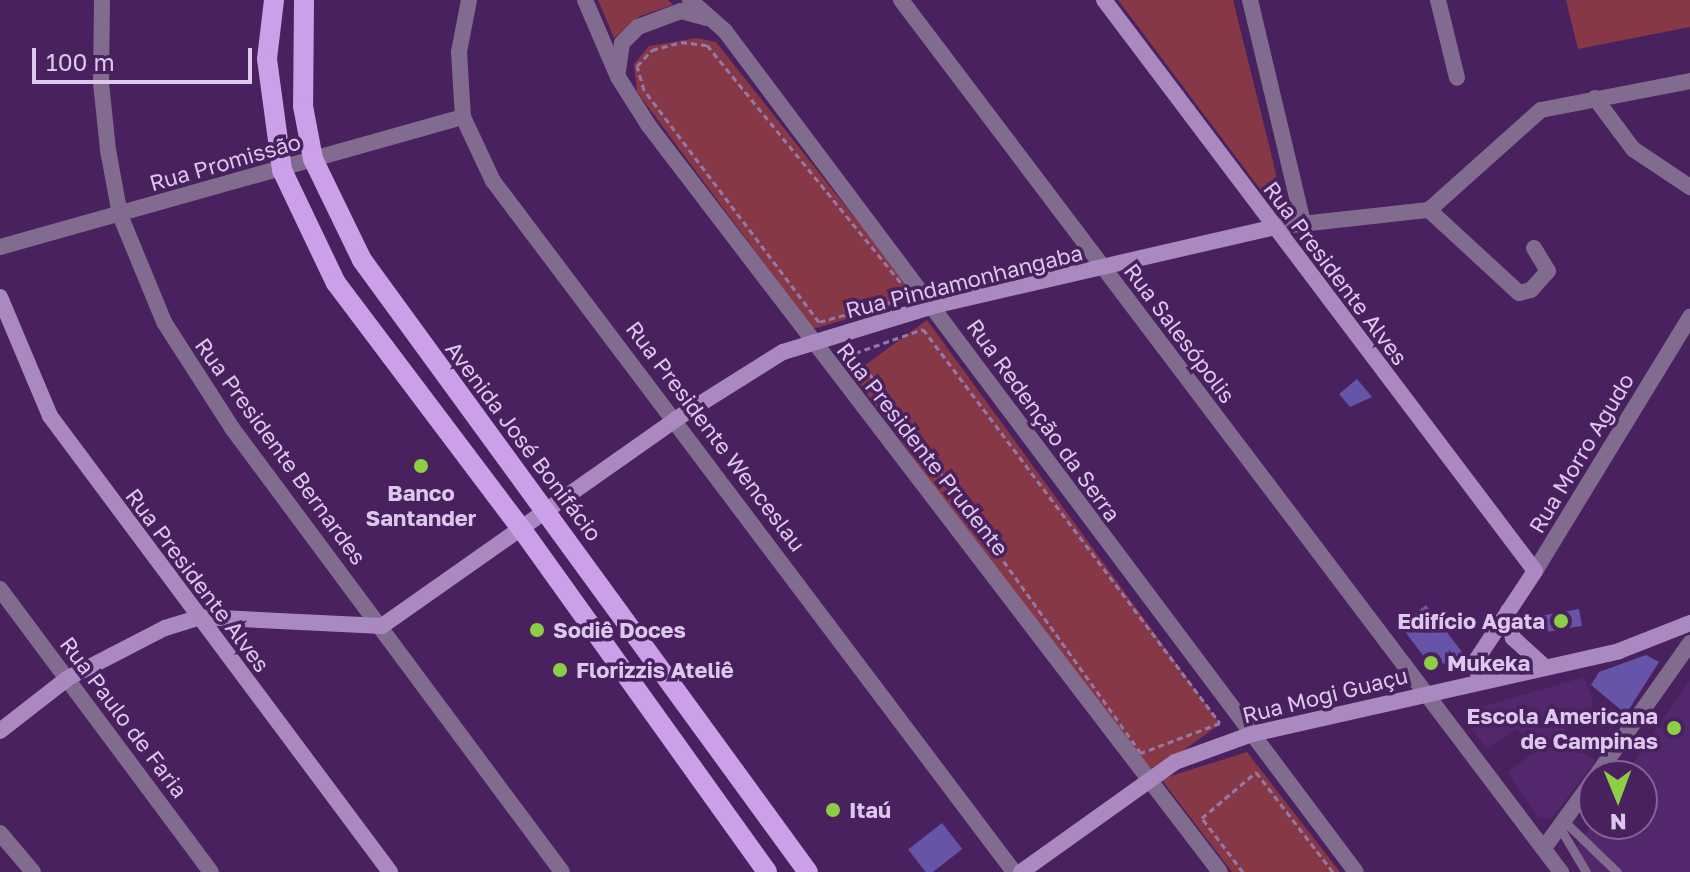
<!DOCTYPE html>
<html>
<head>
<meta charset="utf-8">
<style>
  body { margin:0 }
  #map { position:relative; width:1690px; height:872px; overflow:hidden; background:#48215e; font-family:"Golos Text",sans-serif }
  div>[style] { position:absolute }
  [style*='--x'] { left:calc(var(--x)*1px); top:calc(var(--y)*1px); width:calc(var(--w)*1px); rotate:calc(var(--a)*1deg) }
  .built>* { inset:0; background:#52276b }
  .green>* { inset:0; background:#863847; transform-origin:0 0 }
  .building>* { inset:0; background:#6654a8; transform-origin:0 0 }
  .path>* { height:3px; margin-top:-1.5px; transform-origin:0; background:repeating-linear-gradient(90deg,#9678a8 0 6px,transparent 0 10px) }
  .lane>* { height:9px; margin:-4.5px; padding:0 4.5px; transform-origin:4.5px; border-radius:4.5px; background:#816c8f }
  .street>* { height:16px; margin:-8px; padding:0 8px; transform-origin:8px; border-radius:8px; background:#816c8f }
  .secondary>* { height:16px; margin:-8px; padding:0 8px; transform-origin:8px; border-radius:8px; background:#aa89c1 }
  .primary>* { height:20px; margin:-10px; padding:0 10px; transform-origin:10px; border-radius:10px; background:#cba0e8 }
  .dots>* { width:22px; height:22px; translate:-50% -50%; box-sizing:border-box; border:4px solid #48215e; border-radius:50% }
  span { translate:-50% -50%; white-space:nowrap; text-align:center; line-height:1.15; -webkit-text-stroke:7px #48215e; paint-order:stroke }
  .street-label { font-size:22px; color:#ddc8ed }
  .poi-label { font-size:22px; color:#ddc8ed; font-weight:700 }
  .right { translate:-100% -50%; text-align:right }
  .left { translate:0 -50%; text-align:left }
  .north { position:absolute; left:1578px; top:760px; width:80px; height:80px; box-sizing:border-box; background:#48215e; border:2px solid #846497; border-radius:50%; rotate:179deg; font-size:22px; font-weight:700; line-height:32px; text-align:center; color:#ddc8ed }
  .north::after { content:''; display:block; margin:auto; width:28px; height:36px; background:#8dce44; clip-path:polygon(50% 0,100% 100%,50% 72%,0 100%) }
  .scale { position:absolute; left:32px; top:48px; width:220px; height:36px; box-sizing:border-box; border:4px solid #ddc8ed; border-top:0; padding-left:10px; font-size:24px; line-height:28px; white-space:nowrap; color:#ddc8ed; -webkit-text-stroke:6px #48215e; paint-order:stroke }
</style>
</head>
<body>
<div id="map">
  <div class="built">
    <i style="clip-path:polygon(1584px 677px,1594px 705px,1556px 736px,1596px 760px,1551px 819px,1538px 818px,1507px 772px,1537px 750px,1517px 729px,1487px 749px,1465px 720px,1467px 711px)"></i>
    <i style="clip-path:polygon(1690px 680px,1690px 872px,1585px 872px,1572px 854px,1594px 821px,1642px 824px,1642px 776px,1624px 776px)"></i>
  </div>
  <div class="green">
    <i style="clip-path:polygon(598px 0,668px 0,673px 5px,640px 16px,614px 38px)"></i>
    <i style="clip-path:polygon(1118px 0,1233px 0,1284px 206px,1272px 205px)"></i>
    <i style="clip-path:polygon(1566px 0,1690px 0,1690px 27px,1578px 49px)"></i>
    <i style="clip-path:polygon(697px 38px,716px 42px,918px 298px,813px 329px,637px 92px,634px 64px,649px 46px)"></i>
    <i style="left:927px;top:320px;width:499px;height:92px;rotate:54deg"></i>
    <i style="clip-path:polygon(1247px 752px,1340px 872px,1232px 872px,1161px 779px)"></i>
  </div>
  <div class="building">
    <i style="clip-path:polygon(1357px 379px,1372px 397px,1350px 407px,1339px 394px)"></i>
    <i style="clip-path:polygon(1426px 605px,1462px 652px,1466px 657px,1449px 664px,1428px 662px,1400px 625px)"></i>
    <i style="left:1579px;top:609px;width:17px;height:40px;rotate:80deg"></i>
    <i style="clip-path:polygon(1646px 655px,1659px 662px,1626px 714px,1591px 685px,1599px 672px)"></i>
    <i style="left:942px;top:823px;width:33px;height:43px;rotate:52deg"></i>
  </div>
  <div class="path">
    <i style="--x:681;--y:42;--w:26;--a:7"></i>
    <i style="--x:707;--y:45;--w:324;--a:50.8"></i>
    <i style="--x:912;--y:296;--w:97;--a:164.4"></i>
    <i style="--x:819;--y:322;--w:291;--a:-127"></i>
    <i style="--x:644;--y:90;--w:25;--a:-106"></i>
    <i style="--x:637;--y:66;--w:22;--a:-47"></i>
    <i style="--x:652;--y:50;--w:30;--a:-15"></i>
    <i style="--x:923;--y:329;--w:493;--a:53"></i>
    <i style="--x:1220;--y:723;--w:85;--a:159.2"></i>
    <i style="--x:1141;--y:753;--w:492;--a:-125.6"></i>
    <i style="--x:855;--y:353;--w:72;--a:-19.4"></i>
    <i style="--x:1243;--y:872;--w:68;--a:-127.2"></i>
    <i style="--x:1202;--y:818;--w:71;--a:-40.4"></i>
    <i style="--x:1256;--y:772;--w:126;--a:52.4"></i>
  </div>
  <div class="lane">
    <i style="--x:1565;--y:822;--w:72;--a:43.9"></i>
    <i style="--x:1560;--y:828;--w:51;--a:59.4"></i>
  </div>
  <div class="street">
    <i style="--x:102;--y:0;--w:83;--a:90.7"></i>
    <i style="--x:101;--y:83;--w:67;--a:84"></i>
    <i style="--x:108;--y:150;--w:66;--a:79.5"></i>
    <i style="--x:120;--y:215;--w:116;--a:67.6"></i>
    <i style="--x:164;--y:322;--w:126;--a:57.3"></i>
    <i style="--x:232;--y:428;--w:553;--a:53.38"></i>
    <i style="--x:469;--y:0;--w:53;--a:100.9"></i>
    <i style="--x:459;--y:52;--w:65;--a:86.5"></i>
    <i style="--x:463;--y:117;--w:71;--a:64.9"></i>
    <i style="--x:493;--y:181;--w:865;--a:52.98"></i>
    <i style="--x:585;--y:0;--w:84;--a:66.8"></i>
    <i style="--x:618;--y:77;--w:58;--a:57.7"></i>
    <i style="--x:649;--y:126;--w:939;--a:52.57"></i>
    <i style="--x:690;--y:0;--w:47;--a:41.5"></i>
    <i style="--x:725;--y:31;--w:1051;--a:53.12"></i>
    <i style="--x:901;--y:0;--w:1094;--a:52.88"></i>
    <i style="--x:1250;--y:0;--w:228;--a:76.6"></i>
    <i style="--x:1438;--y:0;--w:80;--a:76.3"></i>
    <i style="--x:618;--y:71;--w:28;--a:-82"></i>
    <i style="--x:622;--y:43;--w:23;--a:-45"></i>
    <i style="--x:638;--y:27;--w:46;--a:-20.4"></i>
    <i style="--x:681;--y:11;--w:27;--a:15"></i>
    <i style="--x:1595;--y:98;--w:64;--a:53.3"></i>
    <i style="--x:1633;--y:149;--w:69;--a:33.7"></i>
    <i style="--x:1274;--y:227;--w:156;--a:-6.3"></i>
    <i style="--x:0;--y:247;--w:481;--a:-15.7"></i>
    <i style="--x:1534;--y:248;--w:27;--a:59"></i>
    <i style="--x:1548;--y:271;--w:25;--a:132"></i>
    <i style="--x:1531;--y:290;--w:12;--a:166"></i>
    <i style="--x:1519;--y:293;--w:122;--a:-137.3"></i>
    <i style="--x:1429;--y:210;--w:150;--a:-41.8"></i>
    <i style="--x:1541;--y:110;--w:152;--a:-11"></i>
    <i style="--x:1535;--y:571;--w:298;--a:-58.6"></i>
    <i style="--x:0;--y:589;--w:353;--a:53.3"></i>
    <i style="--x:1596;--y:776;--w:163;--a:-54.7"></i>
    <i style="--x:0;--y:833;--w:51;--a:49.8"></i>
    <i style="--x:1544;--y:848;--w:85;--a:-54.1"></i>
  </div>
  <div class="secondary">
    <i style="--x:1104;--y:0;--w:715;--a:52.95"></i>
    <i style="--x:1535;--y:571;--w:105;--a:123.4"></i>
    <i style="--x:1477;--y:659;--w:22;--a:85"></i>
    <i style="--x:0;--y:297;--w:129;--a:67.2"></i>
    <i style="--x:50;--y:416;--w:569;--a:53.29"></i>
    <i style="--x:1508;--y:611;--w:27;--a:80"></i>
    <i style="--x:1513;--y:638;--w:43;--a:42.2"></i>
    <i style="--x:0;--y:731;--w:86;--a:-37.9"></i>
    <i style="--x:68;--y:678;--w:109;--a:-27.3"></i>
    <i style="--x:165;--y:628;--w:37;--a:-17"></i>
    <i style="--x:200;--y:617;--w:182;--a:2.8"></i>
    <i style="--x:382;--y:626;--w:360;--a:-35.1"></i>
    <i style="--x:676;--y:419;--w:126;--a:-32.1"></i>
    <i style="--x:783;--y:352;--w:157;--a:-17"></i>
    <i style="--x:933;--y:306;--w:350;--a:-13"></i>
    <i style="--x:1021;--y:872;--w:189;--a:-35.5"></i>
    <i style="--x:1175;--y:762;--w:82;--a:-20"></i>
    <i style="--x:1252;--y:734;--w:376;--a:-12.7"></i>
    <i style="--x:1619;--y:651;--w:76;--a:-21.5"></i>
  </div>
  <div class="primary">
    <i style="--x:274;--y:0;--w:59;--a:96.8"></i>
    <i style="--x:267;--y:59;--w:112;--a:82.3"></i>
    <i style="--x:282;--y:170;--w:125;--a:64.5"></i>
    <i style="--x:336;--y:283;--w:311;--a:53"></i>
    <i style="--x:523;--y:531;--w:419;--a:54.4"></i>
    <i style="--x:304;--y:0;--w:106;--a:90.5"></i>
    <i style="--x:303;--y:106;--w:54;--a:79.3"></i>
    <i style="--x:313;--y:159;--w:112;--a:64.1"></i>
    <i style="--x:362;--y:260;--w:757;--a:53.92"></i>
  </div>
  <div class="dots">
    <i style="left:421px;top:466px;background:#8dce44"></i>
    <i style="left:1561px;top:621px;background:#8dce44"></i>
    <i style="left:537px;top:630px;background:#8dce44"></i>
    <i style="left:1431px;top:663px;background:#8dce44"></i>
    <i style="left:560px;top:670px;background:#8dce44"></i>
    <i style="left:1674px;top:728px;background:#8dce44"></i>
    <i style="left:833px;top:810px;background:#8dce44"></i>
  </div>
  <div class="street-label">
    <span style="left:225px;top:162px;rotate:-16deg">Rua Promissão</span>
    <span style="left:1336px;top:273px;rotate:53deg">Rua Presidente Alves</span>
    <span style="left:964px;top:281px;rotate:-14deg">Rua Pindamonhangaba</span>
    <span style="left:1180px;top:333px;rotate:53deg">Rua Salesópolis</span>
    <span style="left:1044px;top:420px;rotate:54deg">Rua Redenção da Serra</span>
    <span style="left:716px;top:436px;rotate:53deg">Rua Presidente Wenceslau</span>
    <span style="left:524px;top:441px;rotate:53deg">Avenida José Bonifácio</span>
    <span style="left:923px;top:449px;rotate:52deg">Rua Presidente Prudente</span>
    <span style="left:281px;top:451px;rotate:54deg">Rua Presidente Bernardes</span>
    <span style="left:1581px;top:453px;rotate:-59deg">Rua Morro Agudo</span>
    <span style="left:198px;top:580px;rotate:53deg">Rua Presidente Alves</span>
    <span style="left:1325px;top:695px;rotate:-14deg">Rua Mogi Guaçu</span>
    <span style="left:124px;top:717px;rotate:53deg">Rua Paulo de Faria</span>
  </div>
  <div class="poi-label">
    <span style="left:421px;top:505px">Banco<br>Santander</span>
    <span class="right" style="left:1545px;top:621px">Edifício Agata</span>
    <span class="left" style="left:553px;top:630px">Sodiê Doces</span>
    <span class="left" style="left:1447px;top:663px">Mukeka</span>
    <span class="left" style="left:576px;top:670px">Florizzis Ateliê</span>
    <span class="right" style="left:1658px;top:728px">Escola Americana<br>de Campinas</span>
    <span class="left" style="left:849px;top:810px">Itaú</span>
  </div>
  <div class="north">N</div>
  <div class="scale">100 m</div>
</div>
</body>
</html>
